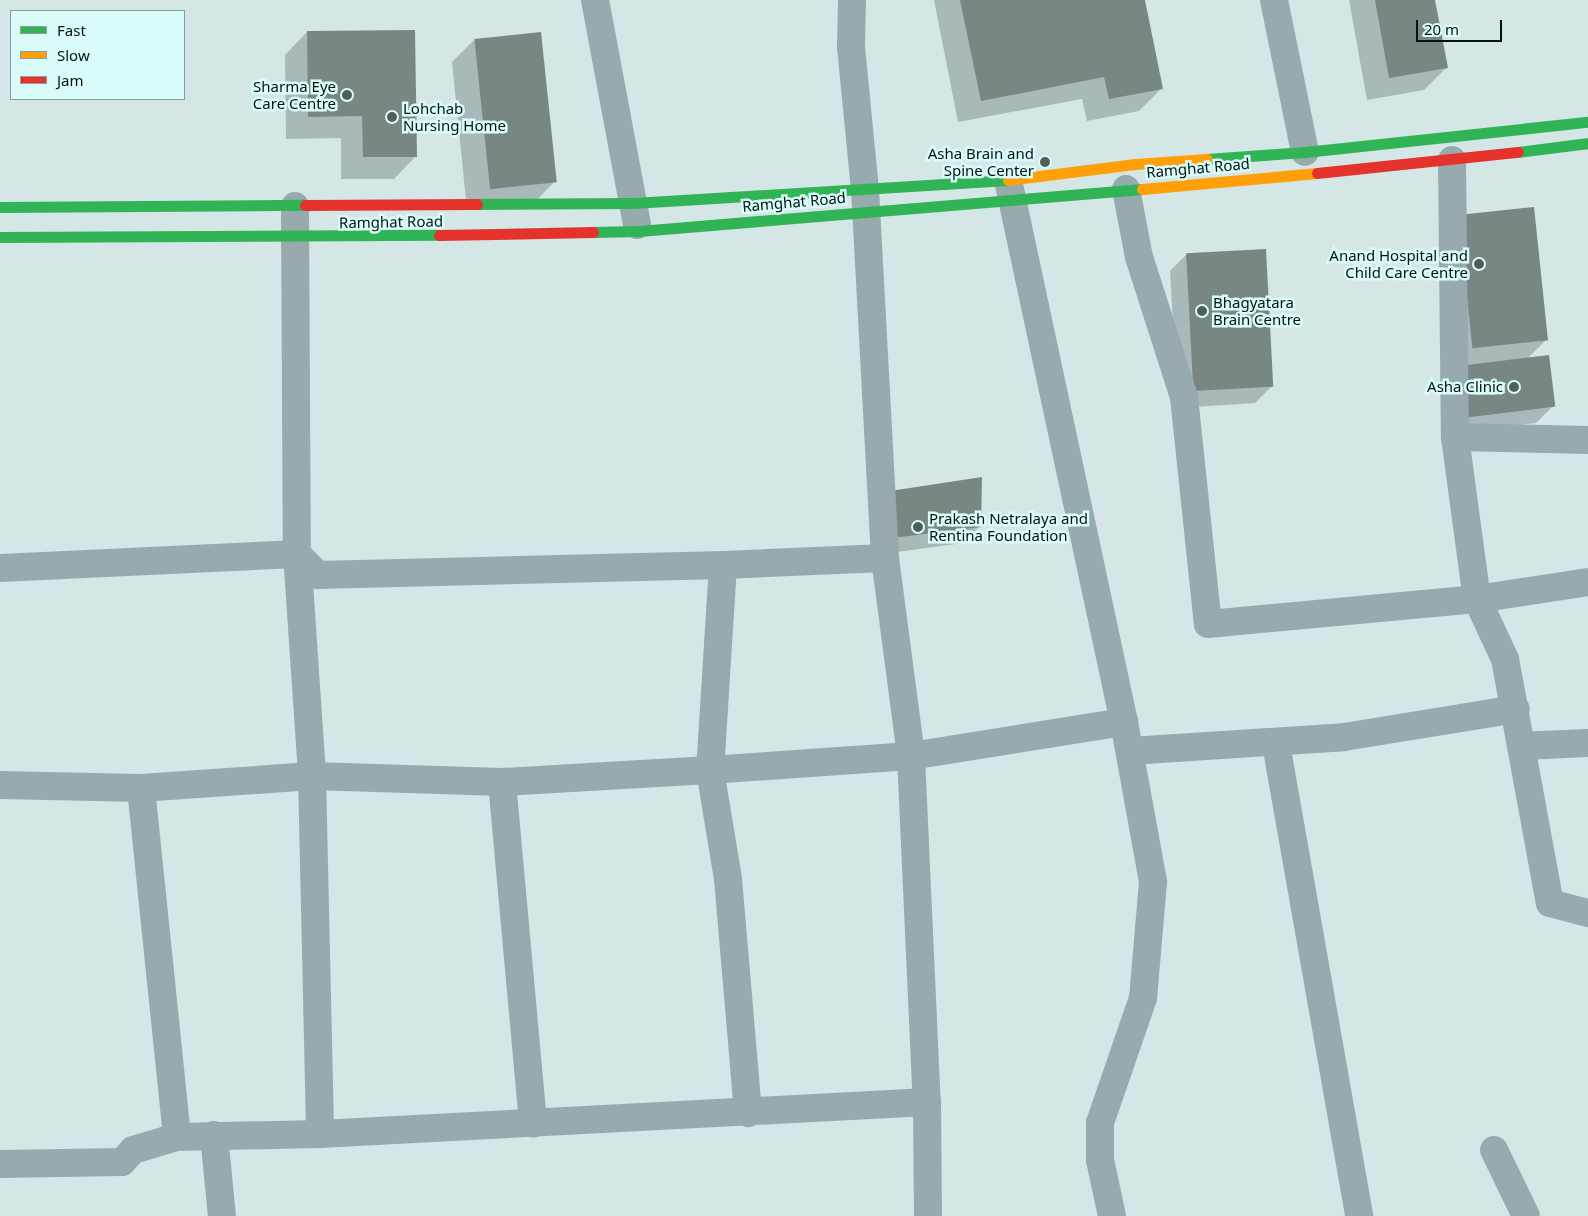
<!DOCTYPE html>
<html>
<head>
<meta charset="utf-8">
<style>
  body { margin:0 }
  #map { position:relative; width:1588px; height:1216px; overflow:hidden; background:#d4e7e6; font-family:"Noto Sans",sans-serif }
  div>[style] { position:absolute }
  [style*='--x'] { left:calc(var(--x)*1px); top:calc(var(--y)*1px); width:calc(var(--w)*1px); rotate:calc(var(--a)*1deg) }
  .shadow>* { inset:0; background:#0003 }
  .building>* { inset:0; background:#798784; transform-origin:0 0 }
  .street>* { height:28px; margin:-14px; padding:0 14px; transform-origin:14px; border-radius:14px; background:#97abaf }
  .fast>* { height:11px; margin:-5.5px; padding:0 5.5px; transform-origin:5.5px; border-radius:5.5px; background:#30b455 }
  .slow>* { height:11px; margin:-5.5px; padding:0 5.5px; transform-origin:5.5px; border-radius:5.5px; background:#ff9f0a }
  .jam>* { height:11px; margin:-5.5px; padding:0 5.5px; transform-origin:5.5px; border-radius:5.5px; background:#e5322d }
  .dots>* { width:14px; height:14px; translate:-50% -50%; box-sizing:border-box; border:2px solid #d9fcf9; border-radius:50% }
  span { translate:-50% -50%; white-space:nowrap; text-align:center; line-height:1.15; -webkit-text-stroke:5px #d9fcf9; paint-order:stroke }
  .poi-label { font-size:15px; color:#071313 }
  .right { translate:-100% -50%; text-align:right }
  .left { translate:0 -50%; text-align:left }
  .street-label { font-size:15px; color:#071313 }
  .legend { position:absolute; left:10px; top:10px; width:175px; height:90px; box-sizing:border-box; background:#d9fcf9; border:1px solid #859f9d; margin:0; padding:6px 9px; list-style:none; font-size:15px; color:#071313 }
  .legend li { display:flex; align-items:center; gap:10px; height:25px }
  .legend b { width:25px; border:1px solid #859f9d }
  .scale { position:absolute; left:1416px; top:20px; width:86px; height:22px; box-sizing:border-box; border:2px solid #071313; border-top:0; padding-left:6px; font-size:15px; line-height:18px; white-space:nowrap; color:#071313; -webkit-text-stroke:4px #d9fcf9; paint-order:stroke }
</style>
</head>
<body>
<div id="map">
  <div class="shadow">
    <i style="clip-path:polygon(934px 0,1144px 0,1162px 88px,1139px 111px,1087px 121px,1082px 99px,958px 122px)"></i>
    <i style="clip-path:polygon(1349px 0,1434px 0,1446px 68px,1424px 90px,1367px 100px)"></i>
    <i style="clip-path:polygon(307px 32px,416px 156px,394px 179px,341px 179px,341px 138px,286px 139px,285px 55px)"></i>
    <i style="clip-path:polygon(474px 40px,555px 181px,533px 204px,467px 210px,452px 62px)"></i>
    <i style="clip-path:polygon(1441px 232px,1546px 340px,1528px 358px,1553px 406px,1536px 423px,1449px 432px)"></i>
    <i style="clip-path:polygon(1187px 254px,1272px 386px,1255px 403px,1178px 408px,1170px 271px)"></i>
    <i style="clip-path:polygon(873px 509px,980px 526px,963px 543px,875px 555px)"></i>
  </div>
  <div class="building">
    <i style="clip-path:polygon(960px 0,1145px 0,1163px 89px,1109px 99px,1104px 77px,981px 101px)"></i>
    <i style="clip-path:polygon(1375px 0,1435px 0,1448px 68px,1389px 78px)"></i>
    <i style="clip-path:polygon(415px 30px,417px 157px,363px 157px,362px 116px,308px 117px,307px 31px)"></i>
    <i style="left:541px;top:32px;width:151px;height:67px;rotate:84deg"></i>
    <i style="left:1534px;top:207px;width:134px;height:76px;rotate:84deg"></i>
    <i style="left:1266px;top:249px;width:138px;height:80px;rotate:87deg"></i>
    <i style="left:1549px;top:355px;width:52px;height:89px;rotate:83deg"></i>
    <i style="clip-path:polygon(982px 477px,981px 527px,892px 538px,890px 491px)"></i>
  </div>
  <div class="street">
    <i style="--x:595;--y:0;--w:229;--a:79.4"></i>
    <i style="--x:852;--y:0;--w:47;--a:91.2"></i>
    <i style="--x:851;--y:47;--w:143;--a:84.4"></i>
    <i style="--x:865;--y:189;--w:370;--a:86.9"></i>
    <i style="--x:885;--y:558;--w:200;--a:82.5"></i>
    <i style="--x:911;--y:756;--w:346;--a:87.4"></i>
    <i style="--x:927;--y:1102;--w:114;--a:89.5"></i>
    <i style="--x:1274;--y:0;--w:155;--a:78.5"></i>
    <i style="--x:1452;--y:160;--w:277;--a:89.4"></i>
    <i style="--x:1455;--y:437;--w:163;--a:82.3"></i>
    <i style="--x:1477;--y:599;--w:66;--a:65"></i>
    <i style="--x:1505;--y:659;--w:248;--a:79.6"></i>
    <i style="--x:1550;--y:903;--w:39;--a:15"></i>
    <i style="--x:1008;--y:180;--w:554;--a:77.92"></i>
    <i style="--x:1124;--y:722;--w:163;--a:79.7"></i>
    <i style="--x:1153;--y:882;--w:116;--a:94.9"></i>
    <i style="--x:1143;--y:998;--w:132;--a:109"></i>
    <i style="--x:1100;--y:1123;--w:37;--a:90"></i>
    <i style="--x:1100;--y:1160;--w:57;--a:77.9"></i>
    <i style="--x:1126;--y:189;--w:69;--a:79.2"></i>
    <i style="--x:1139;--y:257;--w:147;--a:72.2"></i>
    <i style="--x:1184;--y:397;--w:228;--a:84"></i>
    <i style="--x:1208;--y:624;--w:270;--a:-5.3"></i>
    <i style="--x:1477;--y:599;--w:112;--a:-8.7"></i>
    <i style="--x:295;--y:206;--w:348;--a:89.7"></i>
    <i style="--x:297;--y:554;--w:223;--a:86.1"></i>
    <i style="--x:312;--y:776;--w:358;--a:88.7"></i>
    <i style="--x:320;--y:1134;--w:608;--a:-3.02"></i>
    <i style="--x:1455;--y:437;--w:133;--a:1.3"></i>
    <i style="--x:723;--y:565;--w:162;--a:-2.5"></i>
    <i style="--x:0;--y:568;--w:297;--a:-2.7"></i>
    <i style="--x:297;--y:554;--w:30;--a:45"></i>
    <i style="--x:318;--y:575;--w:405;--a:-1.4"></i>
    <i style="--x:723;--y:565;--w:205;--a:93.6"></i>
    <i style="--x:710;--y:770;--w:110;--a:80.6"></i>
    <i style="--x:728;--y:879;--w:235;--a:85.1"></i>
    <i style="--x:1276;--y:744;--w:479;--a:80"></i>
    <i style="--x:1521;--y:746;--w:67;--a:-2.6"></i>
    <i style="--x:1130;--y:751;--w:214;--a:-3.7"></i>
    <i style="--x:1344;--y:737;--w:174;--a:-9.2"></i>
    <i style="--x:502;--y:782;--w:343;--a:84.8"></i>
    <i style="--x:0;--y:785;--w:141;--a:1.2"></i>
    <i style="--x:141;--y:788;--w:171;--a:-4"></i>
    <i style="--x:312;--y:776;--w:190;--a:1.8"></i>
    <i style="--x:502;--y:782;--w:208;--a:-3.3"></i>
    <i style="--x:710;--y:770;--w:201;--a:-4"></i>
    <i style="--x:911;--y:756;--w:216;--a:-9.1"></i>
    <i style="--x:141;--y:788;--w:351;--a:84.1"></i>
    <i style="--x:177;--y:1137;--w:143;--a:-1.2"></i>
    <i style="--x:214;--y:1135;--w:81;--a:84.4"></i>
    <i style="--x:1494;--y:1150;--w:73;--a:64.1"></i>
    <i style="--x:0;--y:1164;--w:122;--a:-0.9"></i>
    <i style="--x:122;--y:1162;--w:16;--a:-47"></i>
    <i style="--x:133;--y:1150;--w:46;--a:-16.5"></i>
  </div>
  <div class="fast">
    <i style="--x:1518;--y:152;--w:71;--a:-7.3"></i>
    <i style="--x:1207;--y:159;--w:98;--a:-4.1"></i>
    <i style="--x:1305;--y:152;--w:285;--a:-6.1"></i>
    <i style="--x:477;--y:204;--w:156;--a:-0.4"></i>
    <i style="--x:633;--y:203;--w:376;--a:-3.5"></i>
    <i style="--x:0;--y:207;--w:305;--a:-0.4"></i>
    <i style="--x:593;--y:232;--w:46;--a:-1.2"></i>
    <i style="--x:639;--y:231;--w:505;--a:-4.77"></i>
    <i style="--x:0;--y:237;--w:439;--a:-0.3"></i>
  </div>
  <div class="slow">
    <i style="--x:1008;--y:180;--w:128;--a:-7.2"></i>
    <i style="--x:1135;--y:164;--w:72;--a:-4"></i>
    <i style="--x:1142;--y:189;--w:176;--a:-5.2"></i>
  </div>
  <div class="jam">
    <i style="--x:1317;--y:173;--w:202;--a:-6"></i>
    <i style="--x:305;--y:205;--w:172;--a:-0.3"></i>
    <i style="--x:439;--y:235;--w:154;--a:-1.1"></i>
  </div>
  <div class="dots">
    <i style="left:347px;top:95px;background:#4f5d5d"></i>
    <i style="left:392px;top:117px;background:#4f5d5d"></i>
    <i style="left:1045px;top:162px;background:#4f5d5d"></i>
    <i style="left:1479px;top:264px;background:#4f5d5d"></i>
    <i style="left:1202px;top:311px;background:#4f5d5d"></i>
    <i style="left:1514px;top:387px;background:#4f5d5d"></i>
    <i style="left:918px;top:527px;background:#4f5d5d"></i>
  </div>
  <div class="poi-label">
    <span class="right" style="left:336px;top:95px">Sharma Eye<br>Care Centre</span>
    <span class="left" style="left:403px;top:117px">Lohchab<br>Nursing Home</span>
    <span class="right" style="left:1034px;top:162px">Asha Brain and<br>Spine Center</span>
    <span class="right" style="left:1468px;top:264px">Anand Hospital and<br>Child Care Centre</span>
    <span class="left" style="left:1213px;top:311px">Bhagyatara<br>Brain Centre</span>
    <span class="right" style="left:1503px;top:387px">Asha Clinic</span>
    <span class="left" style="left:929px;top:527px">Prakash Netralaya and<br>Rentina Foundation</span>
  </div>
  <div class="street-label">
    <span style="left:1198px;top:168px;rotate:-5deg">Ramghat Road</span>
    <span style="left:794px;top:202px;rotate:-5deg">Ramghat Road</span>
    <span style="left:391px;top:222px;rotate:-1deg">Ramghat Road</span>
  </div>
  <ul class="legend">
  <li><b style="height:6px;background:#30b455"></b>Fast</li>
  <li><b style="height:6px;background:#ff9f0a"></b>Slow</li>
  <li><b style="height:6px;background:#e5322d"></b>Jam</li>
  </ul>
  <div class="scale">20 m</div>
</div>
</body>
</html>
